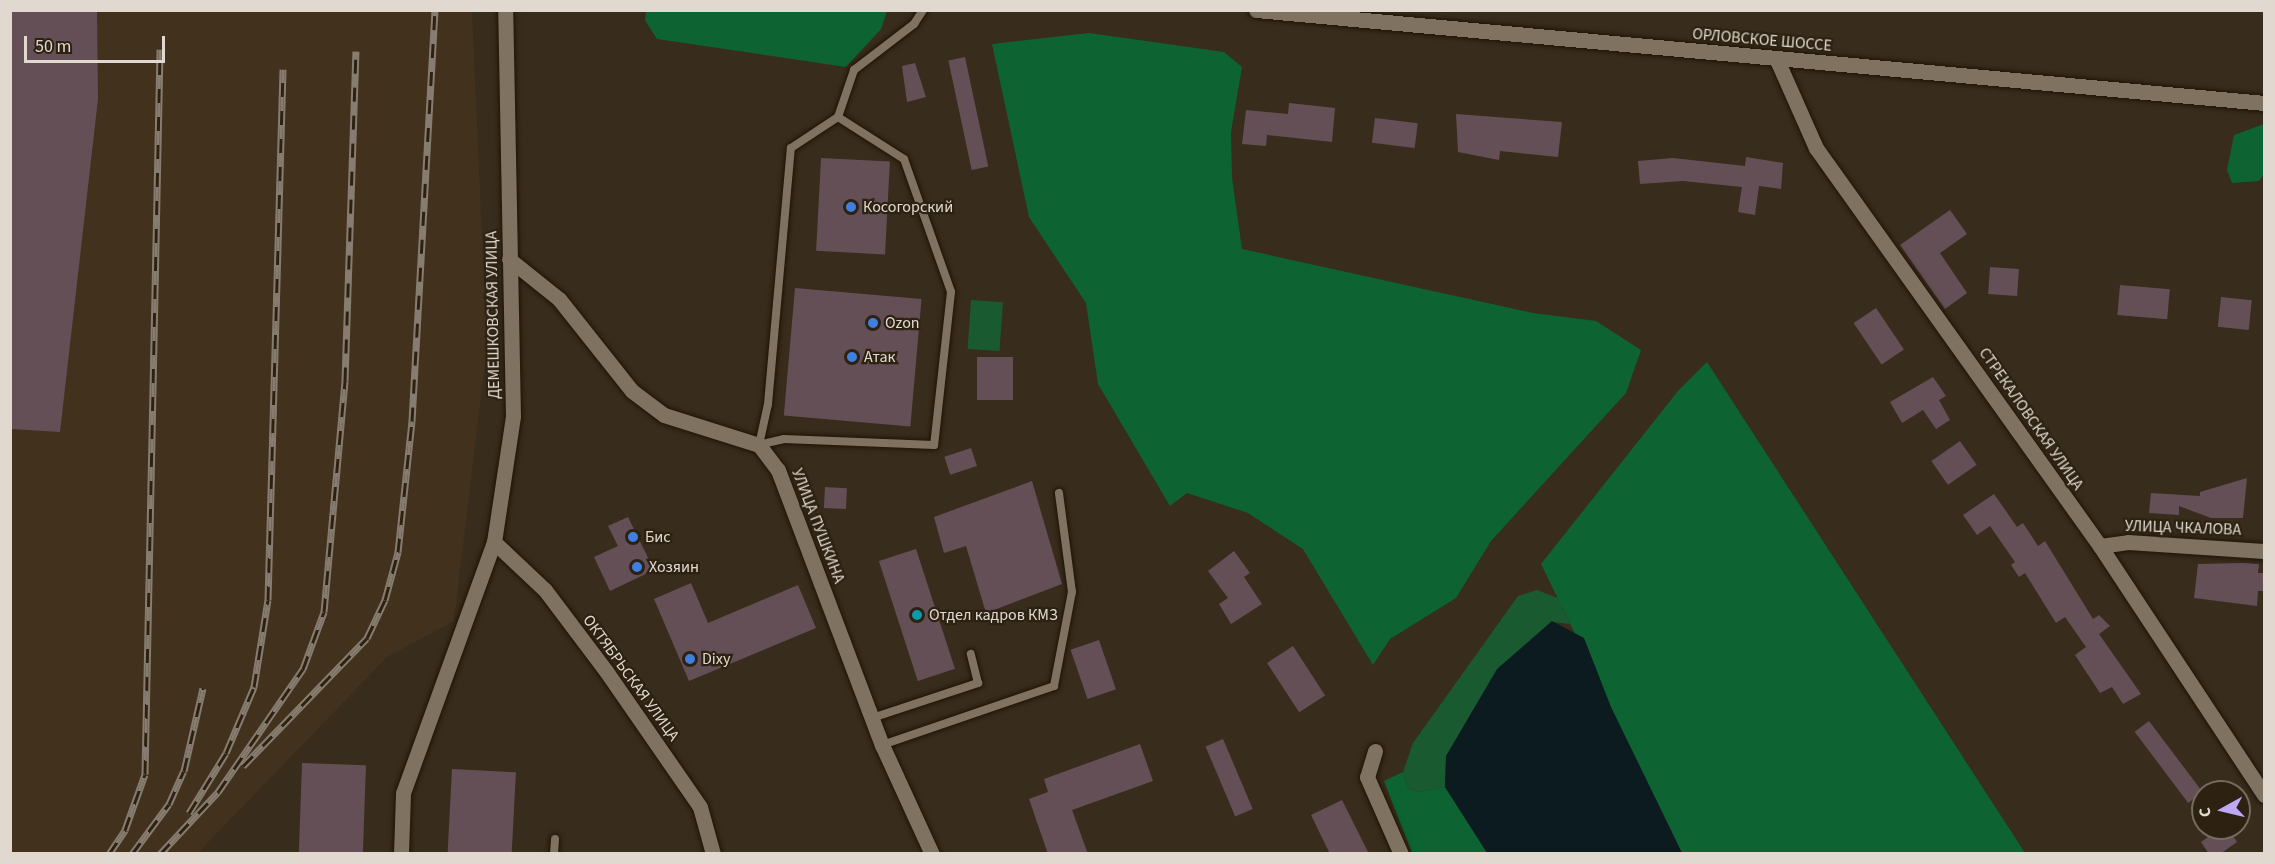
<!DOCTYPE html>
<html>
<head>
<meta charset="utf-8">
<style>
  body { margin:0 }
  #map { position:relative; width:2275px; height:864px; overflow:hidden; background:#382c1c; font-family:"Source Sans 3",sans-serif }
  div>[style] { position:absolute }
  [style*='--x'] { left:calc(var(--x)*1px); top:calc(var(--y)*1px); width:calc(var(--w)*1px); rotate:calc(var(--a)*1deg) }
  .built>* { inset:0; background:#42311c }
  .green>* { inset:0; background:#1a5a31; transform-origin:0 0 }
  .forest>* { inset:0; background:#0d6432 }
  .water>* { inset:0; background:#0c1b20 }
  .building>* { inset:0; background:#654f57; transform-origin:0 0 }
  .roads { filter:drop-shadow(0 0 2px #1f1405) drop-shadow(0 0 2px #1f1405) }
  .service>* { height:8px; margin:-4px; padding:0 4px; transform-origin:4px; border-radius:4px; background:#807260 }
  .minor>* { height:15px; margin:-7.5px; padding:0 7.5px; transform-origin:7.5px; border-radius:7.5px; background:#807260 }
  .tertiary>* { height:15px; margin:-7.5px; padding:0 7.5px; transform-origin:7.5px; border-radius:7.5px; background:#807260 }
  .secondary>* { height:15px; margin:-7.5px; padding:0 7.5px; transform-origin:7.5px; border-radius:7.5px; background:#807260 }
  .rail>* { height:7px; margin-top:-3.5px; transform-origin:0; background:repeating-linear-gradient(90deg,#2d2212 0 14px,#867c6f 0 28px); box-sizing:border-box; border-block:2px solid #867c6f }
  .dots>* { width:16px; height:16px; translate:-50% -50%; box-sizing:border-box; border:3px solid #2d2212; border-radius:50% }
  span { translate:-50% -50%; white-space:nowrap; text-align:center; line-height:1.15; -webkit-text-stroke:4.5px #2d2212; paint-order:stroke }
  .street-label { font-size:16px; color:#e1d9cf }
  .poi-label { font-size:16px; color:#e1d9cf }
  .left { translate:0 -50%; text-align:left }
  .frame { position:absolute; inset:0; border:12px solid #e1d9cf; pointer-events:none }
  .north { position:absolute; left:2191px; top:780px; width:60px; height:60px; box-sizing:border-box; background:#2d2212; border:2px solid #756b5e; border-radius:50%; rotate:262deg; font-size:16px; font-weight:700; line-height:24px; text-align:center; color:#e1d9cf }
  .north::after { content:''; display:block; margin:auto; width:21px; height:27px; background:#c1a8f3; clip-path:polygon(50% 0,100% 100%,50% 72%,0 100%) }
  .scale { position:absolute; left:24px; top:36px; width:141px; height:27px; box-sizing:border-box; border:3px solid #e1d9cf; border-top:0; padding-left:8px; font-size:18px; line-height:21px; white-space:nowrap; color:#e1d9cf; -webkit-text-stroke:4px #2d2212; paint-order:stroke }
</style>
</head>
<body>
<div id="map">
  <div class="built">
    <i style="clip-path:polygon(10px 11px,472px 11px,487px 346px,454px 621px,387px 657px,198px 853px,11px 853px)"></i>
  </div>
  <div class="green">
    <i style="left:971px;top:300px;width:32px;height:49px;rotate:4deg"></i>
    <i style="clip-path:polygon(1537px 590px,1558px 598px,1570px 624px,1552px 622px,1446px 756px,1445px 787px,1418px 792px,1408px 788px,1403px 772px,1413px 743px,1518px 596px)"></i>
  </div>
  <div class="forest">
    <i style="clip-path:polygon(646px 11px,646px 10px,887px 11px,881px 29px,846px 67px,657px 39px,645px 20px)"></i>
    <i style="clip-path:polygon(1089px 33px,1224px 52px,1242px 67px,1231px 132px,1232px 178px,1242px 249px,1533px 313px,1596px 321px,1641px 350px,1626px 393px,1491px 541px,1456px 598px,1390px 639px,1373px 665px,1303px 549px,1248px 513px,1187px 493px,1170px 506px,1098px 384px,1086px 303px,1029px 217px,992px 44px)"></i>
    <i style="clip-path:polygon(2264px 124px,2264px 174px,2259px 181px,2232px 183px,2227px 170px,2234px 135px)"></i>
    <i style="clip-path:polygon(1707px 362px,2025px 853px,1682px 853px,1541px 564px,1678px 391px)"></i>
    <i style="clip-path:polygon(1403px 772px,1408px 788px,1418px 792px,1445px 787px,1489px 853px,1412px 853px,1384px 781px)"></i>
  </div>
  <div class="water">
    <i style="clip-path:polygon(1552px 621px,1584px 638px,1611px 707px,1682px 853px,1487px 853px,1445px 787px,1446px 756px,1497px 669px)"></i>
  </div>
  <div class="building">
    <i style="clip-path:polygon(10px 10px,97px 10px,98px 99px,60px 432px,12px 429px)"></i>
    <i style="left:965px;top:57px;width:112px;height:17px;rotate:78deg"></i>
    <i style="clip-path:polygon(915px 63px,926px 97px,907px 102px,902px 66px)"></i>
    <i style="clip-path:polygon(1289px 103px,1335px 108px,1332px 142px,1267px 135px,1266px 146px,1242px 144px,1246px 110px,1288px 114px)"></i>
    <i style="clip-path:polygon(1456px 114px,1562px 122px,1558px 157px,1500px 151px,1499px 160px,1458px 152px)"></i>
    <i style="left:1375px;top:118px;width:43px;height:25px;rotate:7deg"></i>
    <i style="clip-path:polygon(1746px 157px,1783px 163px,1781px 189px,1759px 186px,1755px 215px,1738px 212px,1742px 187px,1683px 181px,1640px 184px,1638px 161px,1673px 158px,1745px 166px)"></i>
    <i style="left:821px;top:158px;width:69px;height:93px;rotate:3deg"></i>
    <i style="clip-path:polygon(1950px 210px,1967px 234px,1940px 253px,1967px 293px,1945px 309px,1900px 245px)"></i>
    <i style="left:1990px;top:267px;width:29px;height:27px;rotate:4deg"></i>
    <i style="left:2120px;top:285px;width:50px;height:30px;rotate:5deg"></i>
    <i style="left:795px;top:288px;width:127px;height:128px;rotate:5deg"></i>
    <i style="left:2221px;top:297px;width:31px;height:30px;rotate:6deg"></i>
    <i style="left:1876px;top:308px;width:50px;height:27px;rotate:56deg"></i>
    <i style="left:977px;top:357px;width:36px;height:43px"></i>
    <i style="clip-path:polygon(1933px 377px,1946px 396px,1939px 400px,1950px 420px,1936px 429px,1923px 410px,1902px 423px,1890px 402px)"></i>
    <i style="left:1960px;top:441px;width:29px;height:35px;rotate:55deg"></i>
    <i style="left:971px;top:448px;width:19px;height:28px;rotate:72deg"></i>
    <i style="clip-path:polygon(2247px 478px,2243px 518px,2211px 518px,2179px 506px,2179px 515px,2149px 513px,2151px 493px,2200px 496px,2200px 492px)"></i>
    <i style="clip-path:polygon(1032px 481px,1062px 584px,986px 613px,966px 546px,944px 553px,934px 517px)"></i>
    <i style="left:825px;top:487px;width:22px;height:21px;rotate:3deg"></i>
    <i style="clip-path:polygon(1994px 494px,2017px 527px,2023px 523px,2038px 546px,2045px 541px,2093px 619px,2099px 615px,2110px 626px,2099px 634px,2141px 694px,2123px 704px,2112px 687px,2100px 693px,2075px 655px,2086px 647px,2065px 617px,2056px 623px,2025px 573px,2019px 577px,2011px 565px,2015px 562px,1990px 526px,1977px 535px,1963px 515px)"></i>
    <i style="clip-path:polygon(628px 517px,654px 570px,610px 591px,594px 557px,618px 546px,608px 526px)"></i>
    <i style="left:916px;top:549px;width:126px;height:39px;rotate:72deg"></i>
    <i style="clip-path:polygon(1234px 551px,1250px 573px,1244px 577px,1262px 604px,1231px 624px,1219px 604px,1228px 598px,1208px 571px)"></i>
    <i style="clip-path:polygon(2242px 563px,2259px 564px,2258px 573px,2265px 573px,2265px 591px,2258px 591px,2257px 606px,2194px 598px,2198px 564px)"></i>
    <i style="clip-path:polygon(691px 583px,708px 623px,798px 585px,816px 628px,689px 681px,654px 599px)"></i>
    <i style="left:1099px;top:640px;width:52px;height:30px;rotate:71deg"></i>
    <i style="left:1293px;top:646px;width:59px;height:31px;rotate:57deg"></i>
    <i style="left:2149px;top:721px;width:89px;height:18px;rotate:53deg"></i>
    <i style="left:1223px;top:739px;width:76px;height:19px;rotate:67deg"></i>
    <i style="clip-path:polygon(1140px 744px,1153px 781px,1072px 810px,1088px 854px,1048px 854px,1029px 799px,1048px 792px,1044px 779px)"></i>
    <i style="left:302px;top:763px;width:64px;height:91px;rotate:2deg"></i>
    <i style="left:452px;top:769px;width:64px;height:85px;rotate:3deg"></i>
    <i style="clip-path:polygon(1342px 800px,1369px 854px,1330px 854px,1311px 815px)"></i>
    <i style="clip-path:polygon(2221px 828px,2228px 828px,2237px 842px,2220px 854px,2209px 854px,2201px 842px)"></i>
  </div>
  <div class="roads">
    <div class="service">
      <i style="--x:838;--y:117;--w:78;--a:32.5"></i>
      <i style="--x:904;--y:159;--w:141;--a:70.5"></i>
      <i style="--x:951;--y:292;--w:154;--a:96.3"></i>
      <i style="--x:934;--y:445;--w:150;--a:-177.7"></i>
      <i style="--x:784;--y:439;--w:26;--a:167"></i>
      <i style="--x:759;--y:445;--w:42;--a:-77.6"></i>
      <i style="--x:768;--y:404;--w:257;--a:-84.9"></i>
      <i style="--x:791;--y:148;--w:56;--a:-33.4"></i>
      <i style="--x:838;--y:117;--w:50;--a:-71.2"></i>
      <i style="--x:854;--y:70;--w:76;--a:-37.5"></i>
      <i style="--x:914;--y:24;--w:17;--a:-57"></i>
      <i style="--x:872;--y:718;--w:112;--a:-18.3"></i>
      <i style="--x:978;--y:683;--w:30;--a:-104"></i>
      <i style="--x:882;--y:745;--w:182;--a:-18.9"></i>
      <i style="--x:1054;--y:686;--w:96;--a:-79.2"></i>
      <i style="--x:1072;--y:592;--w:100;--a:-97.5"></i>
      <i style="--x:554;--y:854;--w:15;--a:-86"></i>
    </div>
    <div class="minor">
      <i style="--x:1777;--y:60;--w:96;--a:66.1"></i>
      <i style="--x:1816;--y:148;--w:489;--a:54.5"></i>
      <i style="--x:2100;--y:546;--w:298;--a:56.6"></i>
      <i style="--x:509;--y:259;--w:64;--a:38.7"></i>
      <i style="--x:559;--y:299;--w:117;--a:51.6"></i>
      <i style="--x:632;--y:391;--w:40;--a:37"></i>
      <i style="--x:664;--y:415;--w:100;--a:17.5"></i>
      <i style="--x:759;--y:445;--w:31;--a:53"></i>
      <i style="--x:778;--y:470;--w:294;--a:69.3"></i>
      <i style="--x:882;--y:745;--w:120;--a:65.4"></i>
      <i style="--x:494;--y:542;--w:70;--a:43.3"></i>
      <i style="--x:545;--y:590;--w:101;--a:53"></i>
      <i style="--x:606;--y:671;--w:165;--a:55.3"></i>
      <i style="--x:700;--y:807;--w:49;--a:74.5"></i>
      <i style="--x:2100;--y:546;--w:28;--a:-8"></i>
      <i style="--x:2128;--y:542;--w:136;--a:3.8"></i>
      <i style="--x:1375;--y:751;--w:27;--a:107"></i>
      <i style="--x:1367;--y:777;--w:84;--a:66.2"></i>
    </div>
    <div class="tertiary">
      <i style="--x:401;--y:854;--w:61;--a:-88.1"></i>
      <i style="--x:403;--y:793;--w:267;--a:-70.1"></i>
      <i style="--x:494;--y:542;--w:127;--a:-81.4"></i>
      <i style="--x:513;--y:416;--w:406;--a:-91.1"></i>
    </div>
    <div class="secondary">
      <i style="--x:1256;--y:10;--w:1012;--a:5.27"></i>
    </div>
  </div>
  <div class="rail">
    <i style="--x:243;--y:766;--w:178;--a:-45.9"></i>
    <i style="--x:367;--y:638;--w:42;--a:-64.7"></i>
    <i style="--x:385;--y:600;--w:50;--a:-74.8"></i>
    <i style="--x:398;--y:552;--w:132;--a:-83.9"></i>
    <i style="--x:412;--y:421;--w:412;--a:-86.8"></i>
    <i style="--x:189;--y:813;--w:70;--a:-58.3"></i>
    <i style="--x:226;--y:753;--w:72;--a:-67"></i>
    <i style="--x:254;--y:687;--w:88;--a:-80.9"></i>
    <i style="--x:268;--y:600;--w:531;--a:-88.38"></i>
    <i style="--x:109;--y:854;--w:29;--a:-56"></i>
    <i style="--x:125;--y:830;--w:59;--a:-70.3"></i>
    <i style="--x:145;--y:774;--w:725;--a:-88.81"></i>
    <i style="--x:132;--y:854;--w:62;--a:-53.5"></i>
    <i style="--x:169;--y:804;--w:36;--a:-66"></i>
    <i style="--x:184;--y:771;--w:85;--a:-77.1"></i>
    <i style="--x:160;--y:854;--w:85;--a:-46.9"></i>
    <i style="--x:218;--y:792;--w:150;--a:-55.4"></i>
    <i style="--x:303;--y:669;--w:61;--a:-69.8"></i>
    <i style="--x:324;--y:612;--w:232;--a:-84.8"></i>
    <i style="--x:345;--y:381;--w:330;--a:-88.1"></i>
  </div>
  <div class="dots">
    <i style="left:851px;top:207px;background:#3f7fe0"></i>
    <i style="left:873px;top:323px;background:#3f7fe0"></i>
    <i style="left:852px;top:357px;background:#3f7fe0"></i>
    <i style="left:633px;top:537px;background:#3f7fe0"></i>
    <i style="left:637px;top:567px;background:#3f7fe0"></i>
    <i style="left:917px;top:615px;background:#0f9aa8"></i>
    <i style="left:690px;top:659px;background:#3f7fe0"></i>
  </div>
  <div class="street-label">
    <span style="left:1762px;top:40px;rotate:5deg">ОРЛОВСКОЕ ШОССЕ</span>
    <span style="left:493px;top:315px;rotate:-91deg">ДЕМЕШКОВСКАЯ УЛИЦА</span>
    <span style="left:2031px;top:419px;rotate:55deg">СТРЕКАЛОВСКАЯ УЛИЦА</span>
    <span style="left:818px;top:526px;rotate:69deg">УЛИЦА ПУШКИНА</span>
    <span style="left:2183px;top:528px;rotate:2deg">УЛИЦА ЧКАЛОВА</span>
    <span style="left:631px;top:678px;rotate:54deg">ОКТЯБРЬСКАЯ УЛИЦА</span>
  </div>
  <div class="poi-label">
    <span class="left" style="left:863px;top:207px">Косогорский</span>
    <span class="left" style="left:885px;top:323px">Ozon</span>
    <span class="left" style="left:864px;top:357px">Атак</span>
    <span class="left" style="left:645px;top:537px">Бис</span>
    <span class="left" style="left:649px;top:567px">Хозяин</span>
    <span class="left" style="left:929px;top:615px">Отдел кадров КМЗ</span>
    <span class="left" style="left:702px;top:659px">Dixy</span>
  </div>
  <div class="frame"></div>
  <div class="north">С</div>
  <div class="scale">50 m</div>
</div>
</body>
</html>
